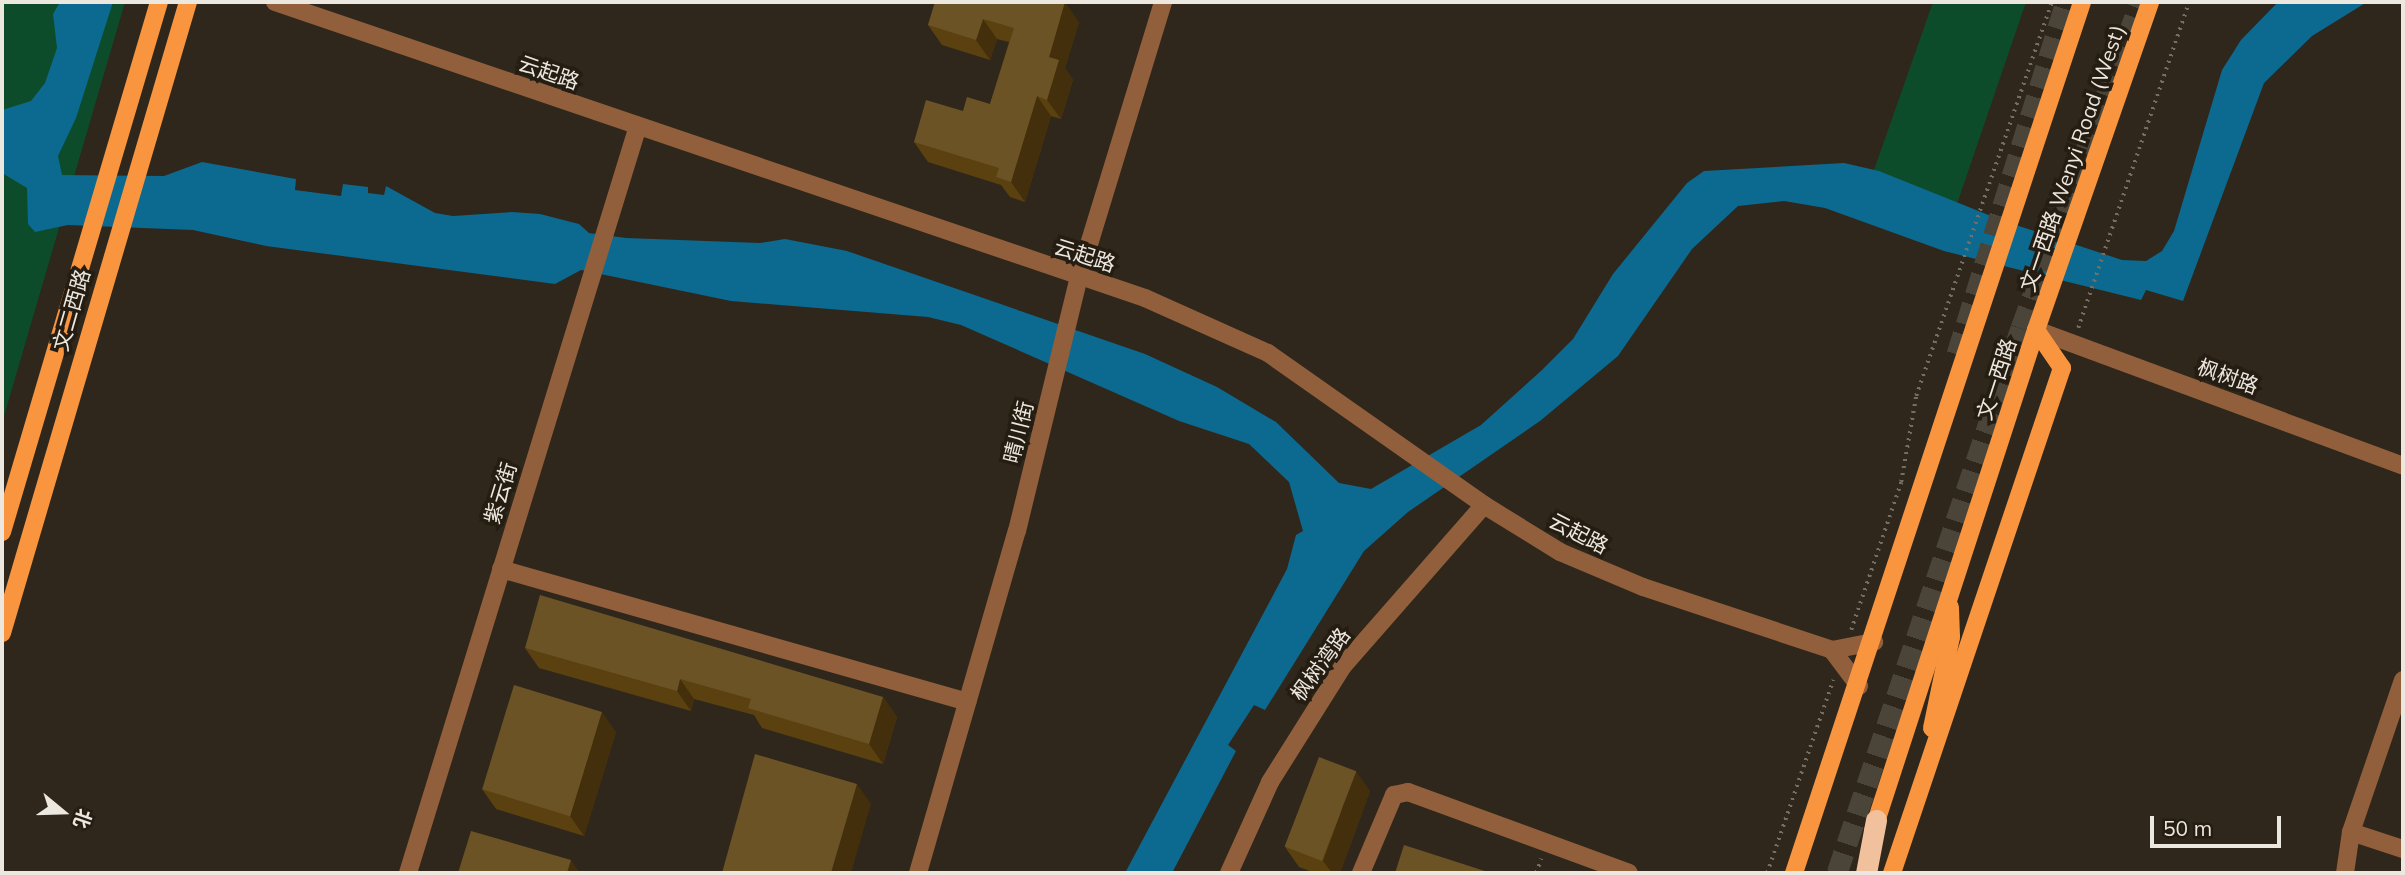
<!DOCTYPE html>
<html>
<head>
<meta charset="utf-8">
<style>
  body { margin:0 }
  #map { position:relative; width:2405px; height:875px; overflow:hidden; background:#2f271b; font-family:Mulish,"Noto Sans SC",sans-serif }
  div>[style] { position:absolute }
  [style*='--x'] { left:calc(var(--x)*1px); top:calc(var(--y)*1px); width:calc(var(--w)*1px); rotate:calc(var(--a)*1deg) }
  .green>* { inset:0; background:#0d4c2a }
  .water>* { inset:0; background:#0c698f }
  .highway-tunnel>* { height:21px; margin-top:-10.5px; transform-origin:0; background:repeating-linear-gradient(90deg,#4b4438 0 21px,transparent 0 31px) }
  .path>* { height:3.5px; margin-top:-1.75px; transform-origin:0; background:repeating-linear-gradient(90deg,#756e63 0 2px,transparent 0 7px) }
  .minor>* { height:18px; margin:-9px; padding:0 9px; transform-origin:9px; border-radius:9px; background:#915f3b }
  .major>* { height:18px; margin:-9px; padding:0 9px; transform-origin:9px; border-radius:9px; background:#f9943f }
  .highway>* { height:21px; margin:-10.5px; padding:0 10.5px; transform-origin:10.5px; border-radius:10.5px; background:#f1c09d }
  .wall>* { inset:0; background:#5b4110 }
  .shaded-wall>* { inset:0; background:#432f0b }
  .building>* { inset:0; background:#6b5326; transform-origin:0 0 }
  span { translate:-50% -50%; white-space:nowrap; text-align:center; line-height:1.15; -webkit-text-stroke:7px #251d12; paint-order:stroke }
  .street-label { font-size:21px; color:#ece7df }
  .frame { position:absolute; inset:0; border:4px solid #ece7df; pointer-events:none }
  .north { position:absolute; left:28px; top:777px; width:70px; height:70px; -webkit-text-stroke:5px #251d12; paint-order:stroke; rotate:109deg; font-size:19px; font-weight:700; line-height:28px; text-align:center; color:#ece7df }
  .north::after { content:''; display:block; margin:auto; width:24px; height:32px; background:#ece7df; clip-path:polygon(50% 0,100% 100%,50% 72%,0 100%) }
  .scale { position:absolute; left:2150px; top:816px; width:131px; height:32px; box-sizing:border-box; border:4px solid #ece7df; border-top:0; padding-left:9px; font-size:21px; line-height:24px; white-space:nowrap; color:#ece7df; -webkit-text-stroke:5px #251d12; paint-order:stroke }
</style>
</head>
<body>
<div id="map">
  <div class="green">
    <i style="clip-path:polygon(2px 2px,125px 2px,2px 423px)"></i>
    <i style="clip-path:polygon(1933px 2px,2026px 2px,1957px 204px,1874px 170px)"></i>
  </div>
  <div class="water">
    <i style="clip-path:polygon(60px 2px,113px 2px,76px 118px,58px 156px,62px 175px,164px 176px,202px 162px,296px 179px,295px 190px,341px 196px,343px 184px,368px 187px,368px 193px,384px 195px,386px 186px,435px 213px,453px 216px,512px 212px,540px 214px,579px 224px,589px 233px,626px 238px,760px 243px,785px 239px,847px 251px,1145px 354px,1217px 387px,1276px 422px,1339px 483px,1371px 489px,1481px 425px,1542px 370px,1573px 339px,1613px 274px,1687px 183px,1704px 171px,1844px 163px,1879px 171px,2001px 220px,2122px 260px,2146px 261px,2162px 251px,2174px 231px,2222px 70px,2241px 40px,2278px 2px,2367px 2px,2312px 36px,2264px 83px,2183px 301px,2146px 290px,2141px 300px,1944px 251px,1825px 208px,1784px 201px,1738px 206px,1692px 249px,1618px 356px,1540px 421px,1408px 512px,1364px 551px,1265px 710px,1254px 705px,1228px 745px,1236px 751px,1172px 873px,1125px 873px,1287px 569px,1296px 535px,1303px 531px,1289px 482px,1249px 444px,1179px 421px,961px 325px,928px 317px,731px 301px,581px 270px,555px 284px,266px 246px,193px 230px,68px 225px,35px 232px,28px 224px,27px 188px,2px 173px,2px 110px,31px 101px,45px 83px,57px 48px,53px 14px)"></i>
  </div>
  <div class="highway-tunnel">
    <i style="--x:1957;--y:354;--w:368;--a:-72.8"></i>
    <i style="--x:1837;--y:873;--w:575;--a:-71.34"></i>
    <i style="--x:2021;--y:328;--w:347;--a:-69.9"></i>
  </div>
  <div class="path">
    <i style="--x:2078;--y:328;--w:344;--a:-71.2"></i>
    <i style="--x:1851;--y:630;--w:156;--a:-71.3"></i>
    <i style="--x:1901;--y:482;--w:87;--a:-80.1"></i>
    <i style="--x:1916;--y:396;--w:417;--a:-71"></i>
    <i style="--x:1536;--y:873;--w:15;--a:-70"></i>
    <i style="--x:1767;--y:873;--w:204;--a:-71.1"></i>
  </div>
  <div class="minor">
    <i style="--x:275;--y:2;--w:919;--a:18.79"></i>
    <i style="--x:1145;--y:298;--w:135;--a:24.1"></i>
    <i style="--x:1268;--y:353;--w:264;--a:35.1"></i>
    <i style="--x:1484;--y:505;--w:89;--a:31.7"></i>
    <i style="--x:1560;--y:552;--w:90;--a:22.9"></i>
    <i style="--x:1643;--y:587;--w:199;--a:18.4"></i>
    <i style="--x:1832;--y:650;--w:43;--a:-10.8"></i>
    <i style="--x:2036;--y:330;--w:391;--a:20.3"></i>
    <i style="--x:501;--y:569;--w:485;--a:15.9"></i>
    <i style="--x:1832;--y:650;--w:45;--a:53.1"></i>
    <i style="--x:2403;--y:680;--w:161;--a:108.9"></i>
    <i style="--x:2351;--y:832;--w:55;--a:18.1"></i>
    <i style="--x:408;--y:873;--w:782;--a:-72.89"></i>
    <i style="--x:918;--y:873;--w:356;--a:-73.9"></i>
    <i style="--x:1017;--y:531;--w:261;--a:-76.3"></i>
    <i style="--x:1079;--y:277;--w:288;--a:-73"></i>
    <i style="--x:1229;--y:873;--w:100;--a:-65.7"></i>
    <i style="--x:1270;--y:782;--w:137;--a:-57.8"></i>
    <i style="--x:1343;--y:666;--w:214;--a:-48.8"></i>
    <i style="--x:1361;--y:873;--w:85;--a:-67.1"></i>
    <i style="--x:1394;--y:795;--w:14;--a:-12"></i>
    <i style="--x:1408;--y:792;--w:235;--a:20.1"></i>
    <i style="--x:2345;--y:873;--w:41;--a:-81.7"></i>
  </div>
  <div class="major">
    <i style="--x:2;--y:532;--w:553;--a:-73.5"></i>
    <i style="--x:2;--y:633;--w:658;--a:-73.58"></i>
    <i style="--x:1932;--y:728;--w:93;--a:-78.2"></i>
    <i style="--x:1951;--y:637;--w:30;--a:-92"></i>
    <i style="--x:1873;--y:831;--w:527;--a:-71.98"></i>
    <i style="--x:2036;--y:330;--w:347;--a:-70.8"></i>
    <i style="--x:1794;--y:873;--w:917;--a:-71.7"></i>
    <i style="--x:1892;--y:873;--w:533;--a:-71.4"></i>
    <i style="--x:2062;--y:368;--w:46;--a:-124.4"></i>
  </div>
  <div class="highway">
    <i style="--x:1866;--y:873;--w:54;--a:-79.3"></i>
  </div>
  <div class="wall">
    <i style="clip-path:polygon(935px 2px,1079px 22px,1065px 68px,1073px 80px,1061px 119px,1051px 116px,1025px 202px,1010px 197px,1001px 185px,928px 162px,914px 142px,963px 111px,990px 104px,1009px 42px,997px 39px,990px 60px,942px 45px,928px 25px)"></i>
    <i style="clip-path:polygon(525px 648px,883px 697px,897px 717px,883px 764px,762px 728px,754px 715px,694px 699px,691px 711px,539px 668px)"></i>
    <i style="clip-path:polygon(616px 732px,584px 836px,496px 809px,482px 789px)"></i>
    <i style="clip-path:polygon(1370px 791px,1340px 873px,1315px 873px,1299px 867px,1285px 847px)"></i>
  </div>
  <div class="shaded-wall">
    <i style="clip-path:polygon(1065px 2px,1079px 22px,1065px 68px,1073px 80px,1061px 119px,1047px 100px,1049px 57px)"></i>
    <i style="clip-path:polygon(983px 19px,997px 39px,990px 60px,976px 40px)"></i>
    <i style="clip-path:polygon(1037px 96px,1051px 116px,1025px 202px,1011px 182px)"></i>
    <i style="clip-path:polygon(680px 679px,694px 699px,691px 711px,677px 691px)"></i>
    <i style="clip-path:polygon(883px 697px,897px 717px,883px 764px,869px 744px)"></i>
    <i style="clip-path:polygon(602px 712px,616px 732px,584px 836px,570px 816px)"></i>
    <i style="clip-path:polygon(1356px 771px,1370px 791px,1340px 873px,1332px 873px,1323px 861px)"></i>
    <i style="clip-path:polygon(857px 784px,871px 804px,851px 873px,831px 873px)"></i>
    <i style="clip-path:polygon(571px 860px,580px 873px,567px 873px)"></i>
  </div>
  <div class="building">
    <i style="clip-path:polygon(935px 2px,1065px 2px,1049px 57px,1059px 60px,1047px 100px,1037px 96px,1011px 182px,996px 177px,999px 168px,914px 142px,926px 100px,963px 111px,967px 97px,990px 104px,1014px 28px,983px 19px,976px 40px,928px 25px)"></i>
    <i style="clip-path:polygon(540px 595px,883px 697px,869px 744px,748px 708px,751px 699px,680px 679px,677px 691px,525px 648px)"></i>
    <i style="left:514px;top:685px;width:92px;height:109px;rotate:17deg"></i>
    <i style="clip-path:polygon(755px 754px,857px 784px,831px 873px,722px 873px)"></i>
    <i style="left:1319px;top:757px;width:40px;height:96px;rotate:21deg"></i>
    <i style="clip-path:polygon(471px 831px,571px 860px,567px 873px,458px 873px)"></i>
    <i style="clip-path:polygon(1404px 845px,1491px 873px,1395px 873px)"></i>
  </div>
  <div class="street-label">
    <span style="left:549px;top:72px;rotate:19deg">云起路</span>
    <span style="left:2072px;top:158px;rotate:-71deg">文一西路 Wenyi Road (West)</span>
    <span style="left:1085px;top:255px;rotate:18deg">云起路</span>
    <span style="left:71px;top:310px;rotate:-74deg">文二西路</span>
    <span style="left:2228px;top:376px;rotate:20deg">枫树路</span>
    <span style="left:1996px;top:379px;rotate:-72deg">文一西路</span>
    <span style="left:1018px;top:432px;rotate:-76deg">晴川街</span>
    <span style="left:500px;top:493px;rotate:-73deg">紫云街</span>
    <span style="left:1579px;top:533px;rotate:27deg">云起路</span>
    <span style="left:1320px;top:664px;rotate:-54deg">枫树湾路</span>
  </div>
  <div class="frame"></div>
  <div class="north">北</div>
  <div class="scale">50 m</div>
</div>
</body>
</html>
